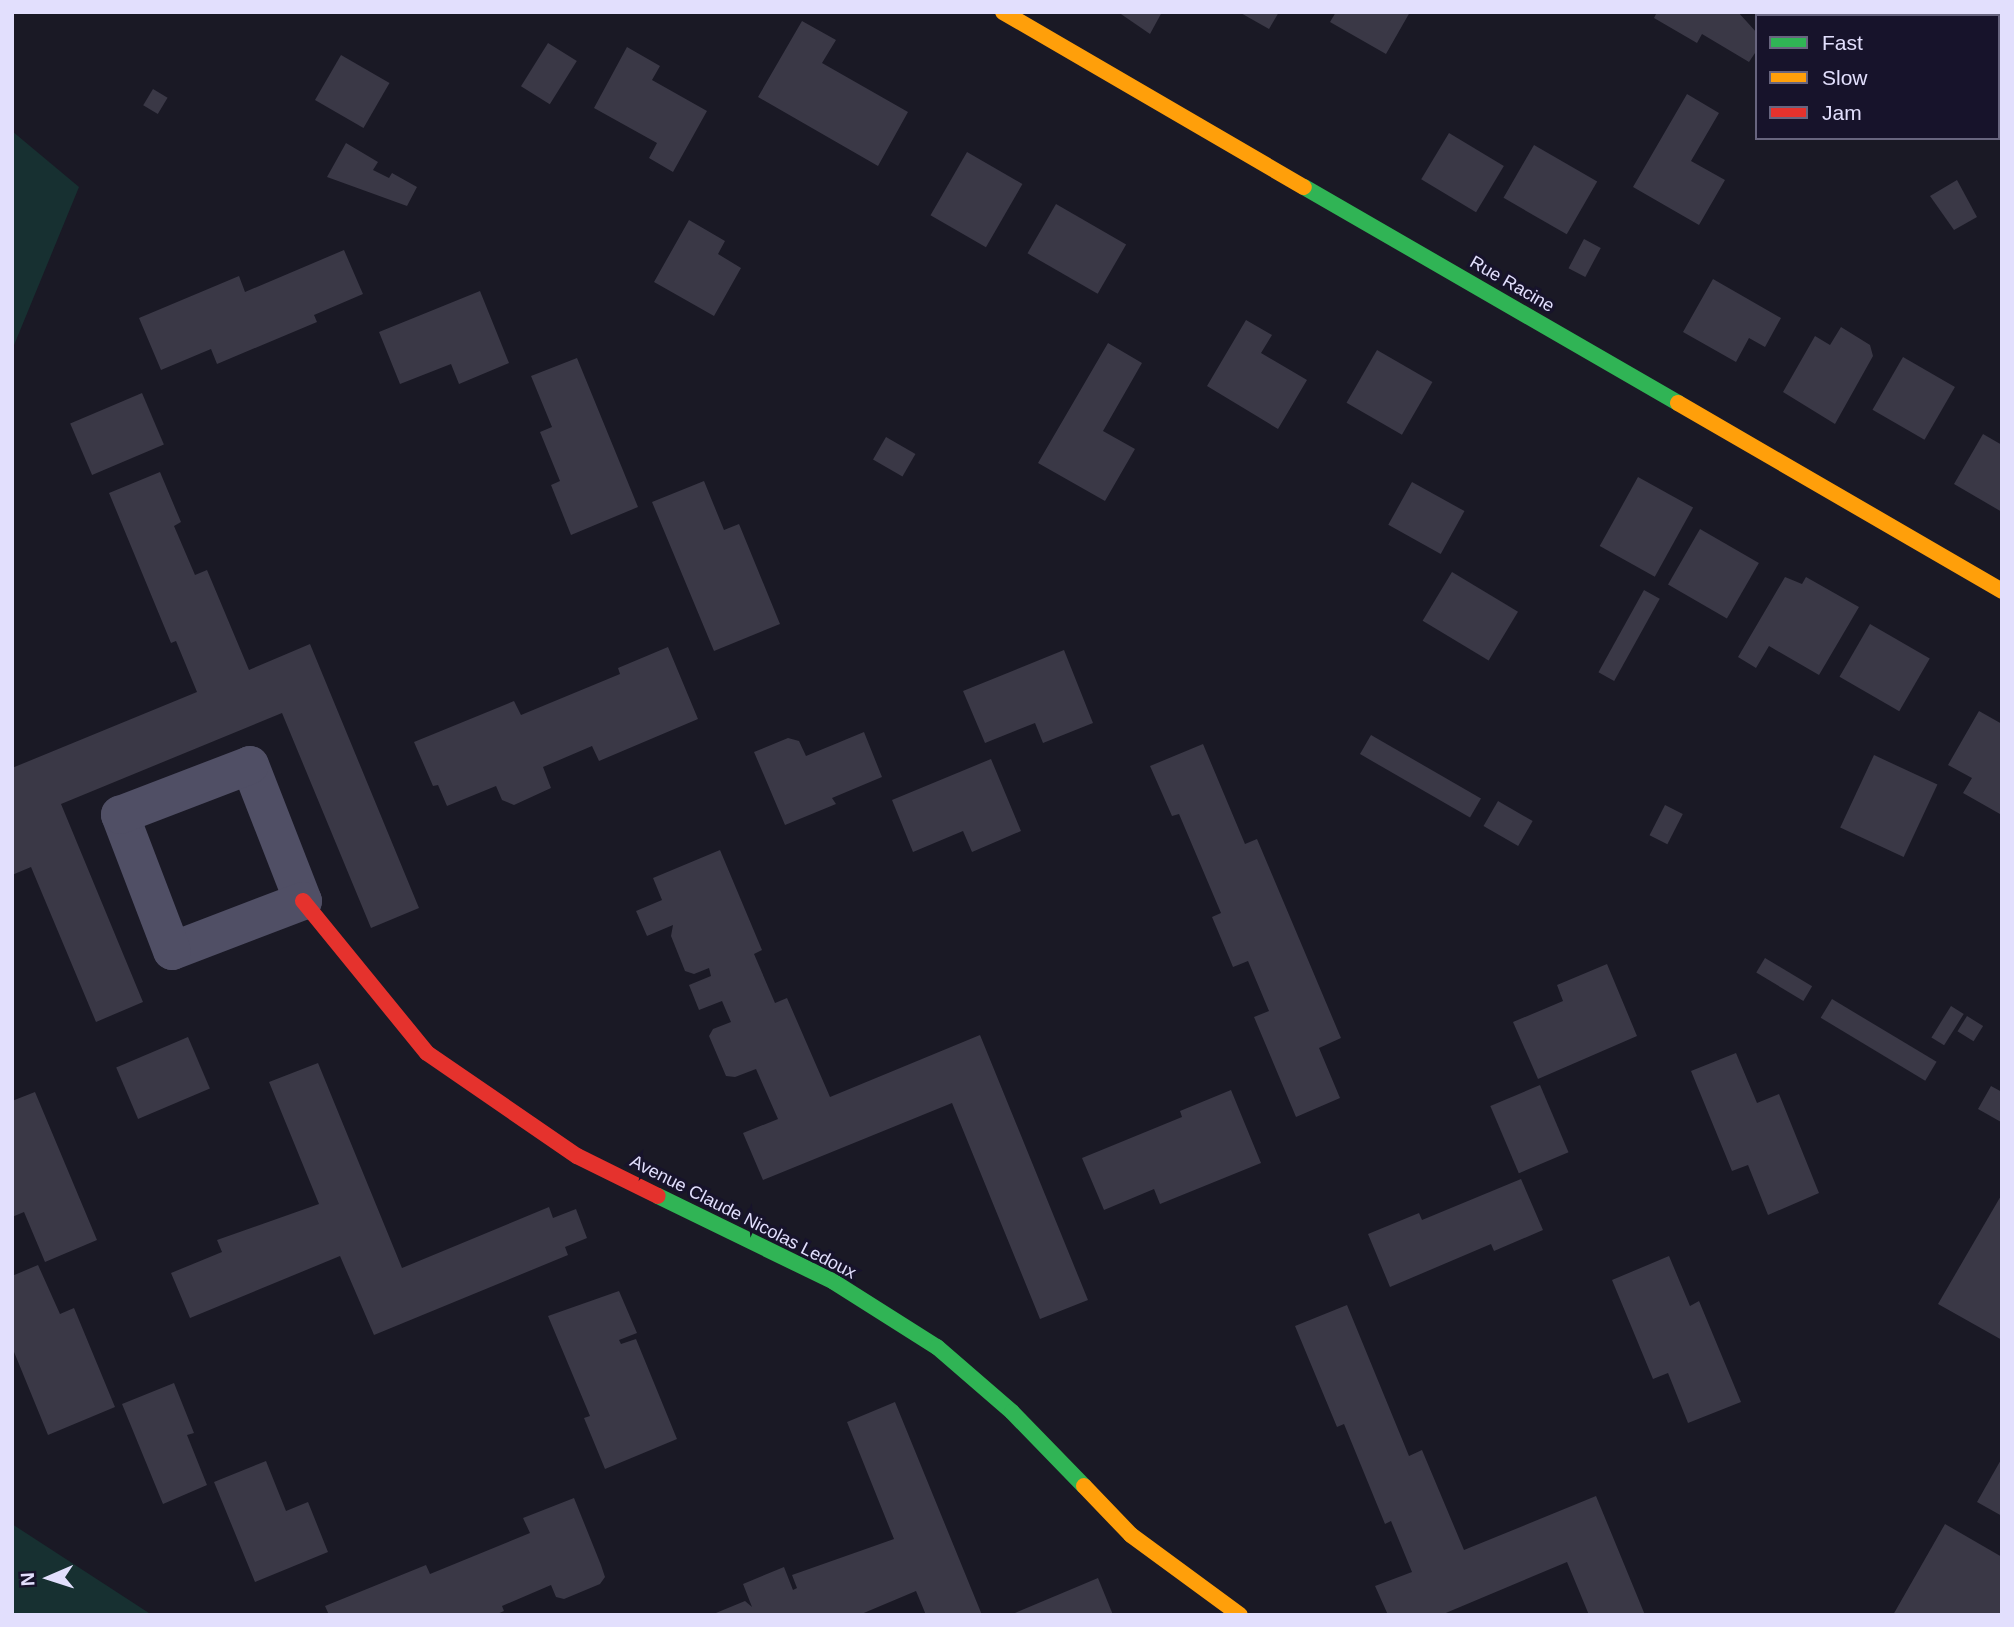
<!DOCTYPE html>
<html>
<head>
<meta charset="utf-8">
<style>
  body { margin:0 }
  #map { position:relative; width:2014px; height:1627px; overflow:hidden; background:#1a1925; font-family:Helvetica,sans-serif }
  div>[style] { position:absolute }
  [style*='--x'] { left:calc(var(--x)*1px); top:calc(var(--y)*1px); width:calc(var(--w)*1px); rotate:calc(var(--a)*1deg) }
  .green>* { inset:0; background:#173031 }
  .building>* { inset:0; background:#3a3846; transform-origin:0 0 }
  .street>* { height:38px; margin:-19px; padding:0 19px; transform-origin:19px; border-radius:19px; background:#504f65 }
  .fast>* { height:16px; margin:-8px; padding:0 8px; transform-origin:8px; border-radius:8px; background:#30b455 }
  .slow>* { height:16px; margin:-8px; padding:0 8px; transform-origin:8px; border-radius:8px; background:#ff9f0a }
  .jam>* { height:16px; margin:-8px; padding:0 8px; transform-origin:8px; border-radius:8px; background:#e5322d }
  span { translate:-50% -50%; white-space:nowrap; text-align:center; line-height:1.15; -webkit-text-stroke:6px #17132b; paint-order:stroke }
  .street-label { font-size:18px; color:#e2dffd }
  .frame { position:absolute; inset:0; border:14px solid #e2dffd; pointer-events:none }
  .legend { position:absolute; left:1755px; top:14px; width:245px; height:126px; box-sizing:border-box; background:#17132b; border:2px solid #68657f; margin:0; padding:9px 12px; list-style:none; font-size:21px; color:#e2dffd }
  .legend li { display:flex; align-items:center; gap:14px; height:35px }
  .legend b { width:35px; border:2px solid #68657f }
  .north { position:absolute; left:14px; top:1543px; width:70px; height:70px; -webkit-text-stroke:5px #17132b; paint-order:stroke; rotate:267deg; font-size:19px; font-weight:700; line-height:28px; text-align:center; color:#e2dffd }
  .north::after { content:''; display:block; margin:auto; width:24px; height:32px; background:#e2dffd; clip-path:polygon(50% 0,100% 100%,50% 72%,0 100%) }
</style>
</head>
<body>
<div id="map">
  <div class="green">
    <i style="clip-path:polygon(12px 131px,79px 187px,12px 350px)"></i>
    <i style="clip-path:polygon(12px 1524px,152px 1615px,12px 1615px)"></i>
  </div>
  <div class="building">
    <i style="clip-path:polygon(1118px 12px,1162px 12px,1150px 34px)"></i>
    <i style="clip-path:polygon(1239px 12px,1279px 12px,1269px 29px)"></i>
    <i style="clip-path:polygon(1336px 12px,1410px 12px,1386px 54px,1330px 22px)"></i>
    <i style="clip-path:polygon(1657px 12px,1738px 12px,1757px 33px,1757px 50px,1749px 62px,1702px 34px,1697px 43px,1654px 18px)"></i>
    <i style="clip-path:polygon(1915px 12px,2002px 12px,2002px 119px,1998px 121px,1998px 16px)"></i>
    <i style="clip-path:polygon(802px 21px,836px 40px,822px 63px,908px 112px,878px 166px,758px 97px)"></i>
    <i style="left:548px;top:43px;width:34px;height:51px;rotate:32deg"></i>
    <i style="clip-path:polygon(627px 47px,660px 66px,652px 80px,707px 111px,673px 172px,649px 158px,657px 143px,594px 108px)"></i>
    <i style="left:341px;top:55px;width:56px;height:52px;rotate:30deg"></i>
    <i style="left:153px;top:89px;width:17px;height:19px;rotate:31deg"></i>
    <i style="clip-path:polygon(1687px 94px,1719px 113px,1691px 161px,1725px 180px,1699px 225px,1633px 187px)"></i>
    <i style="left:1449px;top:133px;width:64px;height:54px;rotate:31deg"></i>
    <i style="clip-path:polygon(346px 143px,378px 162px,373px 170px,389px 178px,392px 173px,417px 187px,407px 206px,327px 177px)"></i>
    <i style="left:1534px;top:145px;width:73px;height:61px;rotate:30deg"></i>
    <i style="left:967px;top:152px;width:64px;height:73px;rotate:30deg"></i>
    <i style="clip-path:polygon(1957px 180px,1977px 217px,1954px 230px,1930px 196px)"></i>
    <i style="left:1056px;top:204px;width:81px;height:57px;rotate:30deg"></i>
    <i style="clip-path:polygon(689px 220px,725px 241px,718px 254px,741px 268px,714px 316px,654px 282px)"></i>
    <i style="left:1584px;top:239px;width:19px;height:33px;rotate:28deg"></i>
    <i style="clip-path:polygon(344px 250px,363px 294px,314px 315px,317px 322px,217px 364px,211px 349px,161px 370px,139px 318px,239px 276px,245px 292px)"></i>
    <i style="clip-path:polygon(1713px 279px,1781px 318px,1765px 347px,1749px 338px,1736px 362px,1683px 332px)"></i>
    <i style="clip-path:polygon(480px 291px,509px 363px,459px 384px,451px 364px,400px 384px,379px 332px)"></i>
    <i style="clip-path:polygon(1246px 320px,1272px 335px,1261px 353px,1307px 380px,1278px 429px,1207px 386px)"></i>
    <i style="clip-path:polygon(1841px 327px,1870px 345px,1873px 356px,1835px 424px,1783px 392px,1815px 336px,1830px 345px)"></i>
    <i style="clip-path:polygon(1108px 343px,1142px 363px,1103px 431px,1135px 449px,1105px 501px,1038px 463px)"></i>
    <i style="left:1377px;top:350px;width:64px;height:61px;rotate:30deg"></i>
    <i style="left:1903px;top:357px;width:60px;height:61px;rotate:30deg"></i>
    <i style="clip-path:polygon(577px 358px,638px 507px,571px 535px,551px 485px,560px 481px,540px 432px,552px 427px,531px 376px)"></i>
    <i style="left:142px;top:393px;width:56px;height:78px;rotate:67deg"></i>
    <i style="clip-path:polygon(1983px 434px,2002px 445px,2002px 512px,1954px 484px)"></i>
    <i style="left:886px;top:437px;width:34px;height:26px;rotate:30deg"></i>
    <i style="clip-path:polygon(160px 472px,181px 522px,174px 526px,195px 575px,207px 570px,249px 670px,310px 644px,419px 908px,371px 928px,282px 713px,61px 804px,143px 1002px,96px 1022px,31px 867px,12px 875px,12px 768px,197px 692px,176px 641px,171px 643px,109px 493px)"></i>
    <i style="left:1638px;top:477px;width:63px;height:79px;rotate:29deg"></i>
    <i style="clip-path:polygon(704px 481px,724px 530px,739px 524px,780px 624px,714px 651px,652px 502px)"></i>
    <i style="left:1412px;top:482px;width:60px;height:49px;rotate:29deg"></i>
    <i style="left:1700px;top:529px;width:68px;height:64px;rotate:30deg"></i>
    <i style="left:1452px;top:572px;width:77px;height:57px;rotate:31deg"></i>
    <i style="clip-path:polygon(1785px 577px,1802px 584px,1806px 577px,1859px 607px,1819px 675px,1769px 646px,1756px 668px,1738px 657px)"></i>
    <i style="left:1644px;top:590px;width:18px;height:94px;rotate:29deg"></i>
    <i style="left:1870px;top:624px;width:69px;height:61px;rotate:30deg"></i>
    <i style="clip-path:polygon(668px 647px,698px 719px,599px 761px,592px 746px,543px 767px,551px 788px,514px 805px,502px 800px,496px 786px,447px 806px,438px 785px,433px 786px,414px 742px,514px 701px,521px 715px,620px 674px,618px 668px)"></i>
    <i style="clip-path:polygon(1064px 650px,1093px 723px,1043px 743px,1035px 723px,985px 743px,963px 691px)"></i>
    <i style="clip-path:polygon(1979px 711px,2002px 724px,2000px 814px,1963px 793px,1972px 778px,1948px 765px)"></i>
    <i style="clip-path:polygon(864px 732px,882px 777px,832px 798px,836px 804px,785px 825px,754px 752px,788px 738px,799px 741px,806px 756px)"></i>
    <i style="left:1371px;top:735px;width:127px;height:22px;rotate:30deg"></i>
    <i style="clip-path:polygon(1203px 744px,1245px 844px,1257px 839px,1341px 1038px,1319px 1048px,1340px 1098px,1296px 1117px,1254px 1017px,1269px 1011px,1248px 961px,1233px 967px,1212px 917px,1221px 913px,1179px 814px,1172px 816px,1150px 766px)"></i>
    <i style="left:1874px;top:755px;width:70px;height:80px;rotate:25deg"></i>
    <i style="clip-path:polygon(991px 759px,1021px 831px,972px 852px,963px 831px,913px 852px,892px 800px)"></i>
    <i style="left:1498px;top:801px;width:40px;height:29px;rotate:30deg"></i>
    <i style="left:1665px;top:805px;width:20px;height:34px;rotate:27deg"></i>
    <i style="clip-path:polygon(720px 850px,762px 950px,754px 954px,775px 1003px,787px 998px,830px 1097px,980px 1035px,1088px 1300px,1040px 1319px,952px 1103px,763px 1180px,743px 1133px,778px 1119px,756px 1069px,735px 1077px,726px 1076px,709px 1036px,713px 1029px,731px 1022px,722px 1001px,699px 1010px,689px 985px,711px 976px,709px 968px,694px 974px,685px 971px,671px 936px,673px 925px,647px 936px,636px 911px,662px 900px,653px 878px)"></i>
    <i style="left:1765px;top:958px;width:55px;height:17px;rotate:31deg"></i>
    <i style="clip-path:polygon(1607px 964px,1637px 1036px,1538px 1079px,1513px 1022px,1563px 1001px,1557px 985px)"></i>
    <i style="left:1832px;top:999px;width:122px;height:22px;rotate:31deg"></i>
    <i style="left:1951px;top:1006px;width:15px;height:37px;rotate:32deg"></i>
    <i style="left:1967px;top:1016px;width:19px;height:18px;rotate:32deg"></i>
    <i style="left:188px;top:1037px;width:56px;height:78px;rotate:67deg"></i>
    <i style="clip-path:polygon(1736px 1053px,1757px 1103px,1779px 1094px,1819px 1193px,1768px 1215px,1748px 1165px,1732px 1171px,1691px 1071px)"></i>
    <i style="clip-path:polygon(318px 1063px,402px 1268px,549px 1207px,553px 1218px,576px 1209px,587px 1238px,565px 1247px,568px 1255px,374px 1335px,340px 1256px,190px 1318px,171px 1273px,222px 1252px,217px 1240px,319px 1204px,269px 1082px)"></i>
    <i style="left:1540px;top:1085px;width:73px;height:54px;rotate:67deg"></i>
    <i style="clip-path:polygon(1991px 1086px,2002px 1092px,2001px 1122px,1978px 1109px)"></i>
    <i style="clip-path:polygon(1231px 1090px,1261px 1163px,1160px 1204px,1154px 1189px,1104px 1210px,1082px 1158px,1182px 1117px,1180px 1111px)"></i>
    <i style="clip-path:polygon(35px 1092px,97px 1240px,45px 1262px,24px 1212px,12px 1217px,12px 1101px)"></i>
    <i style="clip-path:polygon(1521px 1179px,1543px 1230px,1494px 1251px,1491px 1244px,1390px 1287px,1368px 1234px,1419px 1213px,1422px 1220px)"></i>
    <i style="clip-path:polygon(2002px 1194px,2002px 1340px,1938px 1304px)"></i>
    <i style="clip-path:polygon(1669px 1256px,1690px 1306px,1699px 1301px,1741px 1402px,1688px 1423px,1668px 1373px,1653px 1379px,1612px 1280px)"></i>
    <i style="clip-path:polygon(38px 1265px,60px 1314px,74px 1308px,115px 1407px,48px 1435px,12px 1347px,12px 1276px)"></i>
    <i style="clip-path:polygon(619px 1291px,637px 1333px,619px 1340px,621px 1344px,636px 1339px,677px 1439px,605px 1469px,584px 1418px,590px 1416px,548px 1316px)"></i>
    <i style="clip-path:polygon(1347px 1305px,1409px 1456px,1422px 1450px,1464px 1550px,1596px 1496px,1645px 1615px,1589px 1615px,1567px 1562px,1441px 1615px,1388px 1615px,1375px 1586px,1412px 1572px,1391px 1521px,1385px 1524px,1344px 1424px,1337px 1427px,1295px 1326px)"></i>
    <i style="clip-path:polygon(174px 1383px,194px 1433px,187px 1435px,207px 1485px,163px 1504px,122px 1404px)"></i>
    <i style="clip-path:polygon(895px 1402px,982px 1615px,926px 1615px,916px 1591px,859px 1615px,711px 1615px,745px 1601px,752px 1607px,743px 1584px,784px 1567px,793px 1590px,797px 1588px,792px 1575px,894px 1539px,847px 1422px)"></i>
    <i style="clip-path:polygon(2002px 1458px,2002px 1516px,1977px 1502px)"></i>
    <i style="clip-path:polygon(266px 1461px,286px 1511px,308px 1502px,328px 1552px,255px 1582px,214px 1482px)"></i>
    <i style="clip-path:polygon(574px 1498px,601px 1565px,605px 1577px,600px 1584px,564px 1599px,556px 1597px,551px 1585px,502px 1606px,504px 1611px,495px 1615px,329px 1615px,325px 1606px,426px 1565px,430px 1574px,530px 1533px,523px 1518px)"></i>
    <i style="clip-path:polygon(1945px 1524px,2002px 1557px,2002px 1615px,1893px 1615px)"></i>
    <i style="clip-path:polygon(1098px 1578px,1113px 1615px,1010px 1615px)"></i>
  </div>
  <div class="street">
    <i style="--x:250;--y:765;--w:146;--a:68.7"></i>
    <i style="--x:303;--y:901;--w:140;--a:159.1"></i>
    <i style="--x:172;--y:951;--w:146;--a:-110.9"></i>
    <i style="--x:120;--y:815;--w:139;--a:-21"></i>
  </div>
  <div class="fast">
    <i style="--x:1304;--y:187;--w:432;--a:30"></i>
    <i style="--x:658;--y:1196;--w:196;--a:26"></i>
    <i style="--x:834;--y:1282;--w:122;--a:32.3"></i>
    <i style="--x:937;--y:1347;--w:99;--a:40.9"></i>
    <i style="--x:1012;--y:1412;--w:103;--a:45.8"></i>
  </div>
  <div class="slow">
    <i style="--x:1003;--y:12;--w:348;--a:30.2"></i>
    <i style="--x:1678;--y:403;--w:375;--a:30.1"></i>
    <i style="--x:1084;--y:1486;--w:68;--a:46.2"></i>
    <i style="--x:1131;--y:1535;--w:135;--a:36.3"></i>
  </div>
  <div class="jam">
    <i style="--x:303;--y:901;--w:196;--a:50.8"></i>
    <i style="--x:427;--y:1053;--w:182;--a:34.5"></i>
    <i style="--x:577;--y:1156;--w:90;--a:26.3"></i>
  </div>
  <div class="street-label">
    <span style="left:1512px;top:284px;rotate:30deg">Rue Racine</span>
    <span style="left:743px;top:1217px;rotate:27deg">Avenue Claude Nicolas Ledoux</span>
  </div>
  <div class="frame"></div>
  <ul class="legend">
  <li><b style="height:9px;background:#30b455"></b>Fast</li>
  <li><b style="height:9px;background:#ff9f0a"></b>Slow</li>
  <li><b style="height:9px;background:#e5322d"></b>Jam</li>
  </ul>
  <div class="north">N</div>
</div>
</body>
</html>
